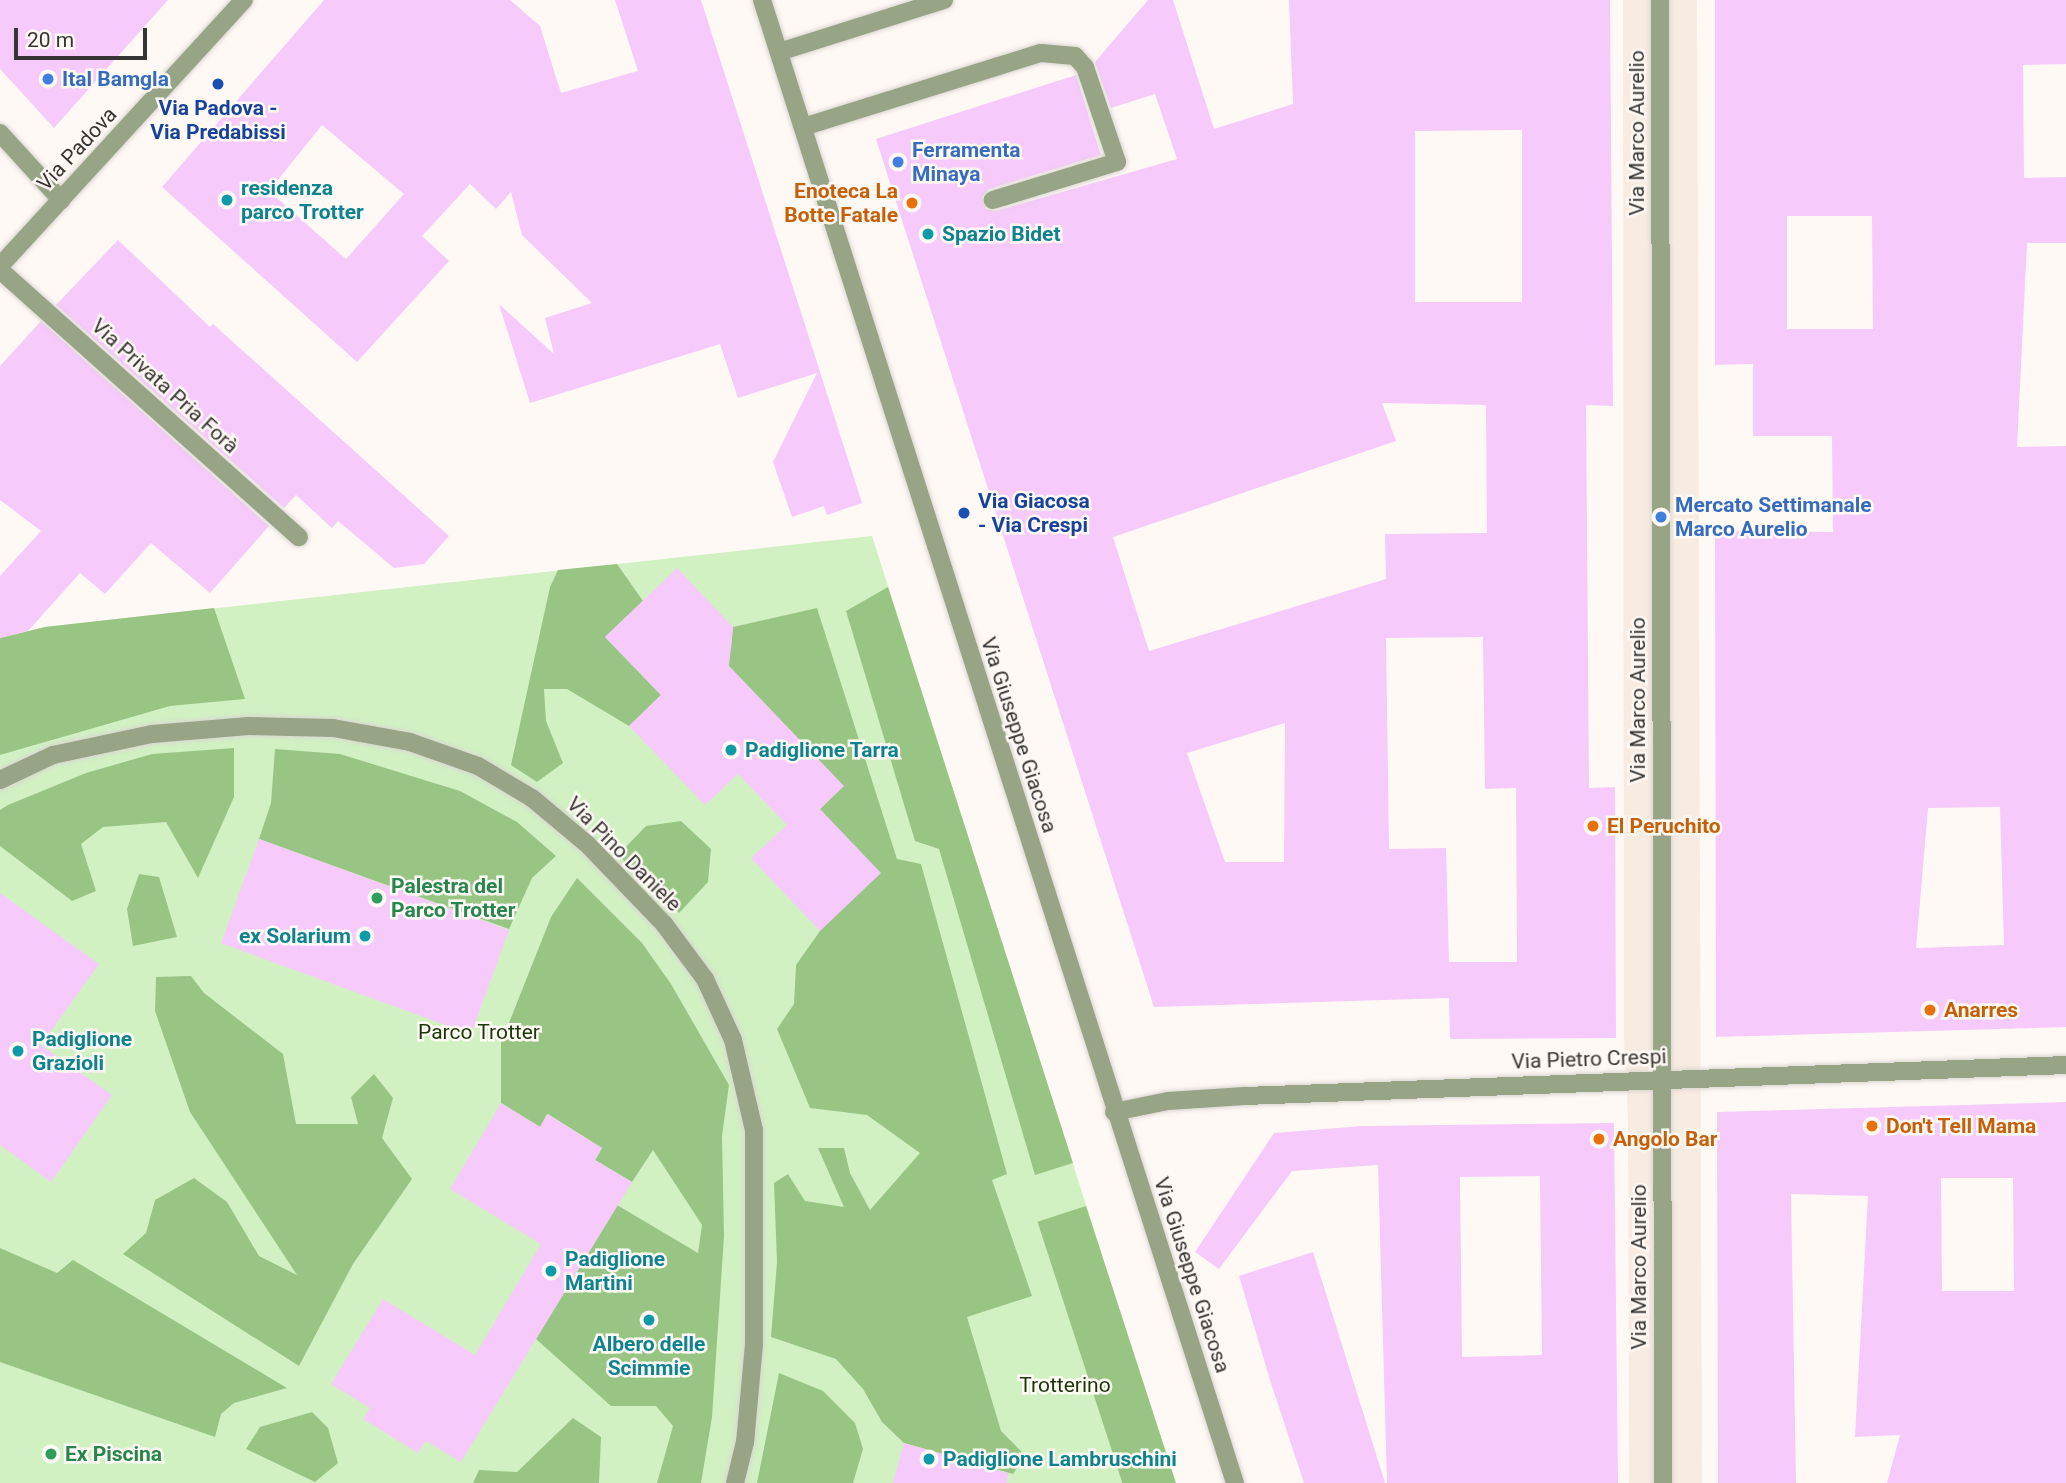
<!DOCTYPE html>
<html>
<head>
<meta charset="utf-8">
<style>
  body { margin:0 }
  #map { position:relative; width:2066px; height:1483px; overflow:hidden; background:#fff9f5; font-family:Roboto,sans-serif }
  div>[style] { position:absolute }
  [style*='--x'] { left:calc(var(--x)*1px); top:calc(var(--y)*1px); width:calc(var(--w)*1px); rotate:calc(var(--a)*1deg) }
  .built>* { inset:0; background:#f8ebe2 }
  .green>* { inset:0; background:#d1f1c3 }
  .forest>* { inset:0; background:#98c584; transform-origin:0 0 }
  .building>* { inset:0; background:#f6cafb; transform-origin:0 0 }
  .roads { filter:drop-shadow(0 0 2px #dbd6d2) drop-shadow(0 0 2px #dbd6d2) }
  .minor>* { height:18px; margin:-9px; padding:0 9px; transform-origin:9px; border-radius:9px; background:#97a486 }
  .dots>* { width:19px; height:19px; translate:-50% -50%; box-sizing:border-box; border:4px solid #fff9f5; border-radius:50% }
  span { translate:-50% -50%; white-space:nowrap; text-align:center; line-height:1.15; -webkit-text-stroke:5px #fff9f5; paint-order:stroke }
  .shop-label { font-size:21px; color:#366cbe; font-weight:700 }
  .left { translate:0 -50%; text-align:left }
  .transit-label { font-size:21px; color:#164399; font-weight:700 }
  .street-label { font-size:21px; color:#373533 }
  .culture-label { font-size:21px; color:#0d838f; font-weight:700 }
  .right { translate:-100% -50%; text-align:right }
  .food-label { font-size:21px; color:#c56008; font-weight:700 }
  .leisure-label { font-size:21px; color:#27864d; font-weight:700 }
  .park-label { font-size:21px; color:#1a370a }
  .scale { position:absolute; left:14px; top:28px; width:133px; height:32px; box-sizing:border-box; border:4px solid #373533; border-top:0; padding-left:9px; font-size:21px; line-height:24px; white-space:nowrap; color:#373533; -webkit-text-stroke:5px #fff9f5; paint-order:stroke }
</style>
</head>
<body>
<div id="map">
  <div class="built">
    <i style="clip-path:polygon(1623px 0,1697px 0,1702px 1483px,1629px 1483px,1628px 1118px,1624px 1038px)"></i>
  </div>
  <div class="green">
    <i style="clip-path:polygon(872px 536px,1175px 1483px,0 1483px,0 638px,45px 627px)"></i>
  </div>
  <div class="forest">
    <i style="clip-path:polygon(617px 564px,643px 601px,605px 637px,661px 695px,629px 726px,567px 689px,544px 689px,546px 721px,563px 763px,537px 782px,511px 765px,550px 587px,558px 570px)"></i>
    <i style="clip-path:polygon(888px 587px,1073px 1163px,1035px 1175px,939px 849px,915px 841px,846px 611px)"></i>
    <i style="clip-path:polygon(214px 608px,245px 699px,170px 706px,0 755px,0 638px,45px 627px)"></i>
    <i style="clip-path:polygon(817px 608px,897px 859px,921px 864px,1007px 1174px,992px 1180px,1032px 1296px,967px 1317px,1001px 1431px,1025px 1455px,1013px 1474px,904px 1443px,882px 1422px,863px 1389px,836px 1359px,771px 1337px,777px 1262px,774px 1183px,788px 1174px,805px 1201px,844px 1207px,818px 1148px,844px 1148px,850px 1173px,870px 1210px,920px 1153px,867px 1115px,810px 1108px,777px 1029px,794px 1004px,796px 965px,820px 931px,820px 809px,843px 786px,721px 658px,731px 649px,733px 627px)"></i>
    <i style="clip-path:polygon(234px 748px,234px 797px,198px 878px,166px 822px,103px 827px,81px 844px,96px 891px,72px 901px,0 846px,0 810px,8px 805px,86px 773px,152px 754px)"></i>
    <i style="clip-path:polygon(275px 749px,340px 754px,460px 791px,517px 822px,556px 856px,532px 878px,509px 929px,259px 839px,271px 803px)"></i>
    <i style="clip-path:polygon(681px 821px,711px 849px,708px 882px,679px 913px,618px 855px,646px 826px)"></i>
    <i style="clip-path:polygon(139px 874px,159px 877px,177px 937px,133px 946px,127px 909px)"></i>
    <i style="clip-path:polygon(577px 878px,642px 943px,671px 984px,729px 1085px,722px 1136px,724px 1236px,712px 1417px,701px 1483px,657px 1483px,673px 1426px,656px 1406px,611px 1406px,536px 1339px,617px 1205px,698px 1253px,702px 1225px,653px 1150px,632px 1182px,595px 1160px,602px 1148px,548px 1114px,540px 1127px,501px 1103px,501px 1043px,551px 917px)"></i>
    <i style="clip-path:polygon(191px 976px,204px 993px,283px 1054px,296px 1124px,358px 1124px,351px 1097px,374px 1074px,393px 1098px,382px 1138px,412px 1179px,353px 1264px,299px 1366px,123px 1254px,146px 1233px,155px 1200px,194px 1178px,227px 1202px,259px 1256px,297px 1275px,190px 1112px,155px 1011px,156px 977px)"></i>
    <i style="left:1086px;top:1206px;width:291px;height:51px;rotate:72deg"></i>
    <i style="clip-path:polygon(0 1248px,57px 1273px,73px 1260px,287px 1388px,234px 1403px,221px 1414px,215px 1437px,0 1362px)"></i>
    <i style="clip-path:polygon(779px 1373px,823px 1391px,855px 1423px,863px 1449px,853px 1483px,757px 1483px)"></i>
    <i style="clip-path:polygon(312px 1412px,328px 1428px,338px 1463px,315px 1482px,246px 1449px,260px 1427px)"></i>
    <i style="clip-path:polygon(573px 1418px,601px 1437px,599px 1483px,473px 1483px,479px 1470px,517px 1472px)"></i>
  </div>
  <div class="building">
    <i style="clip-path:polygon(0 0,168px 0,54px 128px,0 69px)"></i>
    <i style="clip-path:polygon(evenodd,324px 0,510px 0,540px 26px,561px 93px,638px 71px,615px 0,701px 0,862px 503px,827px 515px,824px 506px,792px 517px,773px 462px,817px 373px,738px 398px,720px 344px,530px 403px,499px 304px,554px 354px,545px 318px,592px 303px,522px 235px,511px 192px,496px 209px,470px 184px,422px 236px,449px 261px,357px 362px,162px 187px,324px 0,322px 125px,404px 194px,346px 259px,269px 191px,322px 125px)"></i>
    <i style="clip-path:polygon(evenodd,1148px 0,1173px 0,1214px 129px,1293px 104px,1289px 0,1610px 0,1613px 406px,1586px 405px,1589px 788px,1615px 787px,1616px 1038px,1450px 1039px,1449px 998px,1154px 1007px,876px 139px,1076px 75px,1101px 155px,989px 189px,982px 198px,986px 209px,996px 211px,1177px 159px,1155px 94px,1111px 108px,1095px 62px,1148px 0,1522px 130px,1522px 302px,1415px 302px,1415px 131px,1522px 130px,1148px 0,1382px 403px,1486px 405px,1487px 533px,1385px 534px,1386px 579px,1149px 651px,1113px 537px,1396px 441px,1382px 403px,1148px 0,1483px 637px,1485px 789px,1516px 788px,1517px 962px,1449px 962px,1446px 848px,1389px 849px,1386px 638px,1483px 637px,1148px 0,1285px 723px,1284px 862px,1225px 862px,1187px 753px,1285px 723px)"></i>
    <i style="clip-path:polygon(evenodd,1715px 0,2066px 0,2066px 64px,2023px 65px,2024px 178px,2066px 177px,2066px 243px,2027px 243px,2017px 447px,2066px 446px,2066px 1027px,1716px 1037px,1715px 531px,1833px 532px,1832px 436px,1753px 436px,1753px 364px,1715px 365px,1715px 0,1787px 216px,1872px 216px,1873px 329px,1787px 329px,1787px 216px,1715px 0,2000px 807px,2004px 945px,1916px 948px,1928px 808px,2000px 807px)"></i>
    <i style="clip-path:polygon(118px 240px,210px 327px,213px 324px,449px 536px,424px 564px,394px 568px,338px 521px,332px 528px,296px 495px,284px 508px,56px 305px)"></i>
    <i style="clip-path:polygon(41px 321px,269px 526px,210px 593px,151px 543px,105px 594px,80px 573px,28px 631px,0 638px,0 576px,41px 531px,0 500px,0 366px)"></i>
    <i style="clip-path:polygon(677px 568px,733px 627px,729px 666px,844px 786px,820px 809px,881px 873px,820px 931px,751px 858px,787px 825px,738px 774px,705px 805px,629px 726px,661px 695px,605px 637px)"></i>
    <i style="left:259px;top:839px;width:266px;height:111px;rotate:20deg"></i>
    <i style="clip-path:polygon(0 893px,99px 964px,41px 1045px,112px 1095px,51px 1182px,0 1145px)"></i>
    <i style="clip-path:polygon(evenodd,2066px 1102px,2066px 1483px,1887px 1483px,1900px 1435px,1855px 1437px,1868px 1196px,1791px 1194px,1796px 1483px,1718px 1483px,1717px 1112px,2066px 1102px,1941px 1178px,2013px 1178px,2014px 1291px,1942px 1291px,1941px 1178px)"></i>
    <i style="clip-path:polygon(501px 1103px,540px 1127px,547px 1114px,602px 1148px,595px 1160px,632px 1182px,461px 1462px,426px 1441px,418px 1453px,363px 1419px,370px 1408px,331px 1384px,383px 1299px,475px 1355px,541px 1244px,450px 1189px)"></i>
    <i style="clip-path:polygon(evenodd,1614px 1123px,1618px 1483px,1387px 1483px,1378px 1165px,1292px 1171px,1219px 1269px,1195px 1252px,1274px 1133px,1363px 1126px,1614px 1123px,1540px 1176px,1542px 1355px,1462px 1357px,1460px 1177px,1540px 1176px)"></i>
    <i style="clip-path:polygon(1313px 1252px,1385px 1483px,1304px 1483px,1270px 1380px,1239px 1276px)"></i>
    <i style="clip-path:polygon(904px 1443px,1008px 1473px,1007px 1483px,893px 1483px)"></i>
  </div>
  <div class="roads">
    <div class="minor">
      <i style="--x:762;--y:0;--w:1557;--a:72.31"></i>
      <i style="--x:1660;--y:0;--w:1483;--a:89.88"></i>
      <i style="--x:779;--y:52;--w:173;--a:-17.5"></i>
      <i style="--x:803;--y:127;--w:249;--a:-17.3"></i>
      <i style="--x:1041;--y:53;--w:34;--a:5"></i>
      <i style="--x:1075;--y:56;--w:15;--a:48"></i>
      <i style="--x:1085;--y:67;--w:100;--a:71.4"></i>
      <i style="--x:1117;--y:162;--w:130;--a:163"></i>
      <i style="--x:0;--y:133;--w:91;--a:47.7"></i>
      <i style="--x:0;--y:266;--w:361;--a:-47.5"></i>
      <i style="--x:0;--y:270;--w:401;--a:41.8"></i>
      <i style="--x:0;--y:780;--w:59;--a:-25.3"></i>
      <i style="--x:53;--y:755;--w:101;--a:-12"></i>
      <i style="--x:152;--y:734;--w:97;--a:-4.7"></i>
      <i style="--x:249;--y:726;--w:84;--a:1.4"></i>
      <i style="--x:333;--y:728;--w:78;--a:10.3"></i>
      <i style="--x:410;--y:742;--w:72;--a:19.4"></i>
      <i style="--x:478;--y:766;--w:63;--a:30.7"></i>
      <i style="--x:532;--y:798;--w:73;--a:40"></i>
      <i style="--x:588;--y:845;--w:110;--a:46.1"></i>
      <i style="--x:664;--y:924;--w:69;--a:53.3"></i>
      <i style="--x:705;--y:979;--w:67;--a:65.3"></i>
      <i style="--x:733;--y:1040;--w:92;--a:76.9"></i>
      <i style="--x:754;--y:1130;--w:214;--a:90"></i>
      <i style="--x:754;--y:1344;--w:98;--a:95.2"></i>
      <i style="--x:745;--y:1442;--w:42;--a:103.7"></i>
      <i style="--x:1114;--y:1112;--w:55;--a:-11.5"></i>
      <i style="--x:1168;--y:1101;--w:77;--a:-3.7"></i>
      <i style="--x:1245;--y:1096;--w:822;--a:-2.16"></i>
    </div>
  </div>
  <div class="dots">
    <i style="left:48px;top:79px;background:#3f7fe0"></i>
    <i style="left:218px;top:84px;background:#1a4fb4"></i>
    <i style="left:898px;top:162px;background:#3f7fe0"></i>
    <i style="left:227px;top:200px;background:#0f9aa8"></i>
    <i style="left:912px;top:203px;background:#e8710a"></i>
    <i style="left:928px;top:234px;background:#0f9aa8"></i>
    <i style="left:964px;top:513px;background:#1a4fb4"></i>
    <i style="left:1661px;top:517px;background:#3f7fe0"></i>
    <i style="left:731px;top:750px;background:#0f9aa8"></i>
    <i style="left:1593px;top:826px;background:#e8710a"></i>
    <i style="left:377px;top:898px;background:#2e9e5b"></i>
    <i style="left:365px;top:936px;background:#0f9aa8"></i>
    <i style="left:1930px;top:1010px;background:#e8710a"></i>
    <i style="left:18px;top:1051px;background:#0f9aa8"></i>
    <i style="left:1872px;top:1126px;background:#e8710a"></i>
    <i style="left:1599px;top:1139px;background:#e8710a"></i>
    <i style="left:551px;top:1271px;background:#0f9aa8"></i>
    <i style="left:649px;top:1320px;background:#0f9aa8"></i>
    <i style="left:51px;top:1454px;background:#2e9e5b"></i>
    <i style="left:929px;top:1459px;background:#0f9aa8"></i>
  </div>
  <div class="shop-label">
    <span class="left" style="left:62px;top:79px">Ital Bamgla</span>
    <span class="left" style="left:912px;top:162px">Ferramenta<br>Minaya</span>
    <span class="left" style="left:1675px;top:517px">Mercato Settimanale<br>Marco Aurelio</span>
  </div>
  <div class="transit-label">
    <span style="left:218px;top:120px">Via Padova -<br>Via Predabissi</span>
    <span class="left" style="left:978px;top:513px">Via Giacosa<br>- Via Crespi</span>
  </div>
  <div class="street-label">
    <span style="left:1637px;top:133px;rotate:-90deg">Via Marco Aurelio</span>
    <span style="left:77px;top:149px;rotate:-47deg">Via Padova</span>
    <span style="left:165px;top:386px;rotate:42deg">Via Privata Pria Forà</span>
    <span style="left:1638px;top:700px;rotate:-90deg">Via Marco Aurelio</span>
    <span style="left:1019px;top:735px;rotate:72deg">Via Giuseppe Giacosa</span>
    <span style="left:624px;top:854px;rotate:45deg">Via Pino Daniele</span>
    <span style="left:1589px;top:1059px;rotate:-2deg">Via Pietro Crespi</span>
    <span style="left:1639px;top:1267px;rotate:-90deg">Via Marco Aurelio</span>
    <span style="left:1192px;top:1275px;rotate:72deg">Via Giuseppe Giacosa</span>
  </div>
  <div class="culture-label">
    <span class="left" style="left:241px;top:200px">residenza<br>parco Trotter</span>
    <span class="left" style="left:942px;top:234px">Spazio Bidet</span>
    <span class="left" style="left:745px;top:750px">Padiglione Tarra</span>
    <span class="right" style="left:351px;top:936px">ex Solarium</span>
    <span class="left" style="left:32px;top:1051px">Padiglione<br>Grazioli</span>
    <span class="left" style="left:565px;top:1271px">Padiglione<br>Martini</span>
    <span style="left:649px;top:1356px">Albero delle<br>Scimmie</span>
    <span class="left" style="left:943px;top:1459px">Padiglione Lambruschini</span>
  </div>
  <div class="food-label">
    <span class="right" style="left:898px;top:203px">Enoteca La<br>Botte Fatale</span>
    <span class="left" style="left:1607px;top:826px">El Peruchito</span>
    <span class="left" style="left:1944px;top:1010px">Anarres</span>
    <span class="left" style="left:1886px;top:1126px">Don't Tell Mama</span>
    <span class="left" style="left:1613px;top:1139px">Angolo Bar</span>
  </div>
  <div class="leisure-label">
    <span class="left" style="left:391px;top:898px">Palestra del<br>Parco Trotter</span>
    <span class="left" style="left:65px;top:1454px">Ex Piscina</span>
  </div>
  <div class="park-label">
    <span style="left:479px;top:1032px">Parco Trotter</span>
    <span style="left:1065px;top:1385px">Trotterino</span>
  </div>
  <div class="scale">20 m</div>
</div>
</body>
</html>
